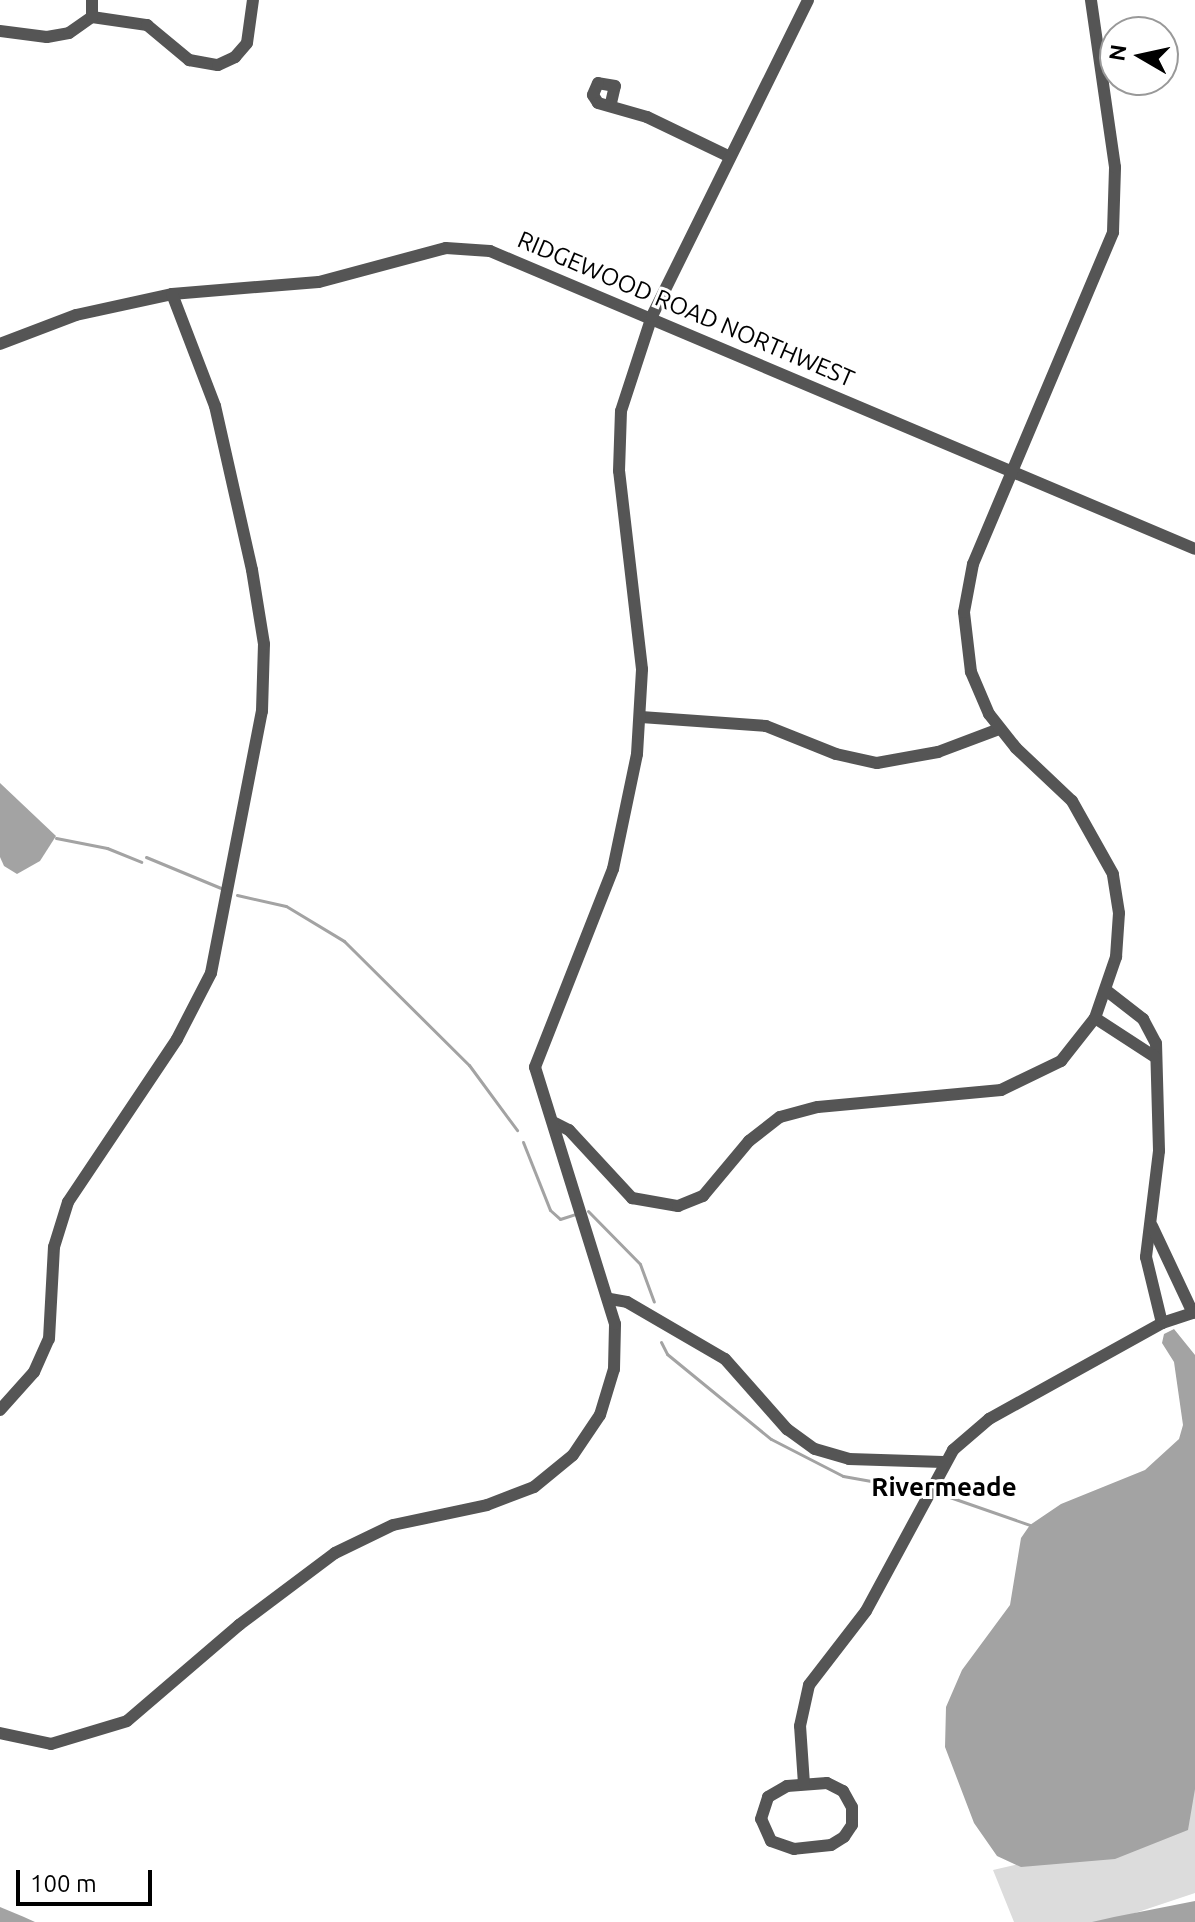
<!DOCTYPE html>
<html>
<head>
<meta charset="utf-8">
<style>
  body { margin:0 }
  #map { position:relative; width:1195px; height:1922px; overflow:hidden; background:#fff; font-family:Ubuntu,sans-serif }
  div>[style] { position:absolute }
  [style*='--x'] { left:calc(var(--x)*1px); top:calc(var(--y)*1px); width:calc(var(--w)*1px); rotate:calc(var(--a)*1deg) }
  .green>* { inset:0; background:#dcdcdc }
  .water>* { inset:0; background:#a3a3a3 }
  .stream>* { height:3px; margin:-1.5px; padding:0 1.5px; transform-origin:1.5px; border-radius:1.5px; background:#a3a3a3 }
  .minor>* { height:12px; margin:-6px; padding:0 6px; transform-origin:6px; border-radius:6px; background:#555 }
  span { translate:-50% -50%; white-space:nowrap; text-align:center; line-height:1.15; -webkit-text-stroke:6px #fff; paint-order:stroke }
  .street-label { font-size:24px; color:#000 }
  .neighbourhood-label { font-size:26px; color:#000; font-weight:700 }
  .north { position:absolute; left:1099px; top:16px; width:80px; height:80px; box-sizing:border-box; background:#fff; border:2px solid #999; border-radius:50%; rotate:279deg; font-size:22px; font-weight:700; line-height:32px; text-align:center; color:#000 }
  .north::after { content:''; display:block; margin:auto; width:28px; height:36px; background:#000; clip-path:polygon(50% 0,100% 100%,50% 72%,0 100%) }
  .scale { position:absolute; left:16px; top:1870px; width:136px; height:36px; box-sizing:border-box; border:4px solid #000; border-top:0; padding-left:10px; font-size:24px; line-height:28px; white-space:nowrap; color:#000; -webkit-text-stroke:6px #fff; paint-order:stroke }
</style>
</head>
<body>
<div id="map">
  <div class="green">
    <i style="clip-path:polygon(1195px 1724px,1195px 1893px,1108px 1922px,1014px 1922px,993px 1870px,1151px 1833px)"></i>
  </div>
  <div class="water">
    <i style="clip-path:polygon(0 783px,56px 836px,40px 861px,17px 874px,4px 866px,0 857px)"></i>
    <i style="clip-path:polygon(1174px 1329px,1195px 1355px,1195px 1789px,1188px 1830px,1115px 1859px,1021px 1867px,997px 1856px,974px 1823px,945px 1747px,946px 1707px,962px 1670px,1010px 1605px,1021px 1538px,1030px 1525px,1061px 1504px,1145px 1470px,1179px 1439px,1183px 1425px,1174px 1362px,1162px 1343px,1164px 1334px)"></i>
    <i style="clip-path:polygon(1195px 1901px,1195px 1922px,1092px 1922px,1114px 1917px)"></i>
    <i style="clip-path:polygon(0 1907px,24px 1917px,35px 1922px,0 1922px)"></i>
  </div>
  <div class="stream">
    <i style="--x:56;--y:838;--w:52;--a:11.1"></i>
    <i style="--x:107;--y:848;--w:37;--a:22"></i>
    <i style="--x:146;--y:857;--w:81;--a:22.5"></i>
    <i style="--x:237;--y:895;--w:50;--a:12.7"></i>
    <i style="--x:286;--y:906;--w:68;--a:31.1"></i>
    <i style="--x:344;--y:941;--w:176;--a:44.8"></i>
    <i style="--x:469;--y:1065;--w:81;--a:53.6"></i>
    <i style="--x:523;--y:1142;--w:73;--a:68.3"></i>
    <i style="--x:550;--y:1210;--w:13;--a:42"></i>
    <i style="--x:560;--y:1219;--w:16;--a:-18"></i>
    <i style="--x:588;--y:1211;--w:74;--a:45.5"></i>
    <i style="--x:640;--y:1264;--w:40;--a:69.8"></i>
    <i style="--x:661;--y:1342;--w:13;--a:63"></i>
    <i style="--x:667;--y:1354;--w:134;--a:39.3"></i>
    <i style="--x:771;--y:1439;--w:81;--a:27.2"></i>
    <i style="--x:843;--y:1476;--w:74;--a:10.1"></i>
    <i style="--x:938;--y:1493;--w:97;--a:19.2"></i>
  </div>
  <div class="minor">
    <i style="--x:92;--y:17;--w:56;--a:8.3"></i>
    <i style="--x:147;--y:25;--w:55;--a:39.8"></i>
    <i style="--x:189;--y:60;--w:29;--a:10"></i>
    <i style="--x:218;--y:65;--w:19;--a:-25"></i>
    <i style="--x:235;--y:57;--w:18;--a:-49"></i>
    <i style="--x:247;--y:43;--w:43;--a:-82.1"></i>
    <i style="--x:0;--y:31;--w:47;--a:7.3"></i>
    <i style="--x:47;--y:37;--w:22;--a:-10"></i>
    <i style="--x:69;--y:33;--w:28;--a:-35"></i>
    <i style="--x:92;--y:17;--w:17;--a:-90"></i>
    <i style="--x:611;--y:103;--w:17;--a:-77"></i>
    <i style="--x:615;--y:86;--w:17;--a:-170"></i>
    <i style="--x:598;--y:83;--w:13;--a:113"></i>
    <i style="--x:593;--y:95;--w:9;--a:58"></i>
    <i style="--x:598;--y:103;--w:51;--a:15.9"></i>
    <i style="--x:647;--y:117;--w:92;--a:25.7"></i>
    <i style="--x:0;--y:344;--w:81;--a:-20.9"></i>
    <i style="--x:76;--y:315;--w:98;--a:-12.3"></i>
    <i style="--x:172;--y:294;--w:147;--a:-4.7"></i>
    <i style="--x:319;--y:282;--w:131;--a:-15"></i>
    <i style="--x:446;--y:248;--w:44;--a:3.9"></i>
    <i style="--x:490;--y:251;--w:765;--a:22.91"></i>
    <i style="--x:641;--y:717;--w:125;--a:4.1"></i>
    <i style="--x:766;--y:726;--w:75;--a:21.8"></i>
    <i style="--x:836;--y:754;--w:42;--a:12.4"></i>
    <i style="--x:877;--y:763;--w:62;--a:-10.2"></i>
    <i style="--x:938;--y:752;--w:65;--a:-20.7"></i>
    <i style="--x:1107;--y:991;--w:46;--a:37.9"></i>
    <i style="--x:1143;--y:1019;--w:27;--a:62"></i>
    <i style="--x:1156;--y:1043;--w:108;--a:88.4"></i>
    <i style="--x:1159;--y:1151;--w:107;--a:97"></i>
    <i style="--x:1146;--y:1257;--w:68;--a:76.4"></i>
    <i style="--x:1095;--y:1018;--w:72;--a:33"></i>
    <i style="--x:555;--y:1123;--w:16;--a:27"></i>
    <i style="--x:569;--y:1130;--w:93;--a:47.2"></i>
    <i style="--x:632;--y:1198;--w:47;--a:9.9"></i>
    <i style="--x:678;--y:1206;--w:27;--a:-22"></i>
    <i style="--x:703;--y:1196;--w:72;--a:-50.1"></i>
    <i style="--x:749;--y:1141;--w:39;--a:-38"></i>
    <i style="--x:780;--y:1117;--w:39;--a:-15"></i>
    <i style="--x:818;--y:1107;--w:184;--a:-5.3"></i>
    <i style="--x:1001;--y:1090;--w:67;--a:-25.8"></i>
    <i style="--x:1061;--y:1061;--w:55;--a:-51.7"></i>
    <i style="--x:1095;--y:1018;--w:65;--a:-71"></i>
    <i style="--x:1116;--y:957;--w:44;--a:-86.1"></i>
    <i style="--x:1119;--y:913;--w:39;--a:-99"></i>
    <i style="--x:1113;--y:874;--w:84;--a:-119.3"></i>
    <i style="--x:1072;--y:801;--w:77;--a:-136.6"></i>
    <i style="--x:1016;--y:748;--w:43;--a:-128.5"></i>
    <i style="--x:989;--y:714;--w:46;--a:-113.2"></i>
    <i style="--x:971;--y:672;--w:60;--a:-96.7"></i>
    <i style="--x:964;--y:612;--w:49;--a:-79.4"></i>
    <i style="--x:973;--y:564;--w:360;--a:-67.1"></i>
    <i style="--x:1113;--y:232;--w:65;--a:-88.2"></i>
    <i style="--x:1115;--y:167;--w:169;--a:-98.2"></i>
    <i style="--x:1152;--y:1226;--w:96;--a:64.8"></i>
    <i style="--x:610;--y:1299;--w:17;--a:10"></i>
    <i style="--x:627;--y:1302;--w:113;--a:30.2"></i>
    <i style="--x:725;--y:1359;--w:94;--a:48.5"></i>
    <i style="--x:787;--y:1429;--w:34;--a:36"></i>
    <i style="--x:815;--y:1449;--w:35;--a:16"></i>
    <i style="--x:849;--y:1459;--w:94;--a:1.8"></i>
    <i style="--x:0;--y:1410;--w:51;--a:-48.2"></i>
    <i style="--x:34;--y:1372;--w:36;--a:-66"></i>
    <i style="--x:49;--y:1339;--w:92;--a:-86.9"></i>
    <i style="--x:54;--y:1247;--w:47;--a:-72.7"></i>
    <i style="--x:68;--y:1202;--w:196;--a:-56.2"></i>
    <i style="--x:177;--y:1039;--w:74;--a:-62.7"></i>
    <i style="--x:211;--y:973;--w:267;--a:-79"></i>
    <i style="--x:262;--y:711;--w:67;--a:-88.3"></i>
    <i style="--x:264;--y:644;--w:75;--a:-99.2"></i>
    <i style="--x:252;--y:570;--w:168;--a:-102.7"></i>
    <i style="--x:215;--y:406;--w:120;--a:-111"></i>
    <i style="--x:0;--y:1733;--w:52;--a:12.2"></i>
    <i style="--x:51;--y:1744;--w:79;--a:-16.8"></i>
    <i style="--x:127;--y:1721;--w:148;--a:-40.6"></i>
    <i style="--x:239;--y:1625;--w:120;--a:-36.9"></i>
    <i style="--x:335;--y:1553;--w:64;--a:-25.8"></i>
    <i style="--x:393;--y:1525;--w:96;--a:-12"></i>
    <i style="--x:487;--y:1505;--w:50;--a:-21"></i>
    <i style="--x:534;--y:1487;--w:50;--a:-39.4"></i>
    <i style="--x:573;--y:1455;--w:48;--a:-56"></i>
    <i style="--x:600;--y:1415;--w:48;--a:-73.1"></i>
    <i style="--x:614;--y:1369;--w:45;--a:-88.7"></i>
    <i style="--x:615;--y:1324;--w:269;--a:-107.3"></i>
    <i style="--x:535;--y:1067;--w:213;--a:-68.5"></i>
    <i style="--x:613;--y:869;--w:117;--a:-78.2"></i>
    <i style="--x:637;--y:754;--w:85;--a:-86.6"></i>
    <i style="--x:642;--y:669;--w:199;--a:-96.6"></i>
    <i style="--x:619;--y:471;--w:60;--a:-88.1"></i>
    <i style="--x:621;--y:411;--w:100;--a:-71.9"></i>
    <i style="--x:652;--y:316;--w:352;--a:-63.7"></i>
    <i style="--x:827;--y:1783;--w:18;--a:27"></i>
    <i style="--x:843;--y:1791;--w:18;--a:61"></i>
    <i style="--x:852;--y:1807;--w:18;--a:90"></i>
    <i style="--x:852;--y:1825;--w:14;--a:124"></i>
    <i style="--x:844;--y:1837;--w:15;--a:148"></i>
    <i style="--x:831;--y:1845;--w:37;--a:174"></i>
    <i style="--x:794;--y:1849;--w:24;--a:-161"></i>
    <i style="--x:771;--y:1841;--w:24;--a:-114"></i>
    <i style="--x:761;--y:1819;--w:23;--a:-72"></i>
    <i style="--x:768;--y:1797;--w:22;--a:-30"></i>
    <i style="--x:787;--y:1786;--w:40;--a:-4.3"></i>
    <i style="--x:804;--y:1784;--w:58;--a:-93.9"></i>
    <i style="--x:800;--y:1726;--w:42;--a:-77.6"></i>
    <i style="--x:809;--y:1685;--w:93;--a:-52.4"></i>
    <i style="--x:866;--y:1611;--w:183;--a:-61.6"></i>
    <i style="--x:953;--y:1450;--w:48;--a:-40.7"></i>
    <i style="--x:989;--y:1419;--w:198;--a:-29"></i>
    <i style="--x:1162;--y:1323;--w:35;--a:-18"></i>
  </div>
  <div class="street-label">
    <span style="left:686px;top:309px;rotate:23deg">RIDGEWOOD ROAD NORTHWEST</span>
  </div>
  <div class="neighbourhood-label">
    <span style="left:944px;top:1487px">Rivermeade</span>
  </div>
  <div class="north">N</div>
  <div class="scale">100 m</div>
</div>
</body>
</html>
